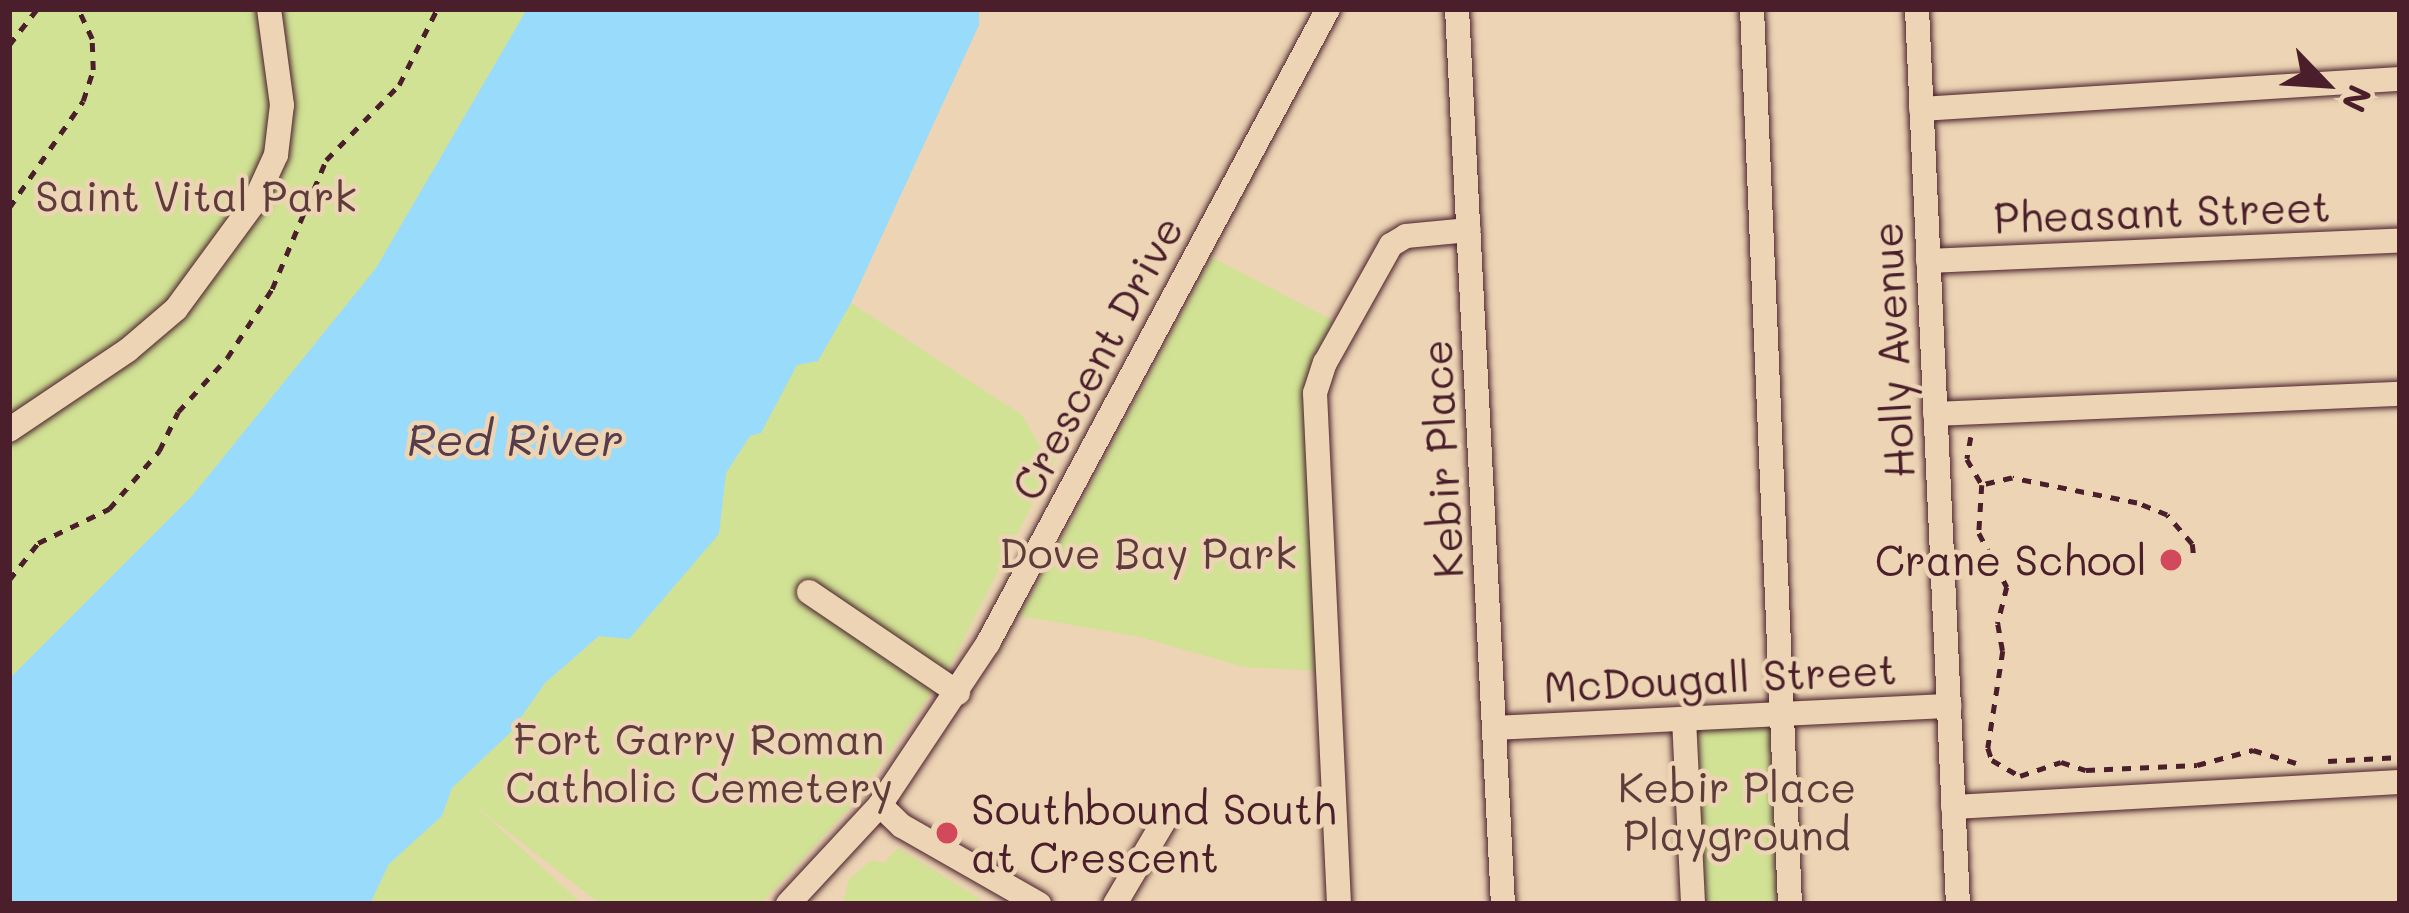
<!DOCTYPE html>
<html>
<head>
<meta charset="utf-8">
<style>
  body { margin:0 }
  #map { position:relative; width:2409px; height:913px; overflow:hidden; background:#ecd4b4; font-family:Mali,sans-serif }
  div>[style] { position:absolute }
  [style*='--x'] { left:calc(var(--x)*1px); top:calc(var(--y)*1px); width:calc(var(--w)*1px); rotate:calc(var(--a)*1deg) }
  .green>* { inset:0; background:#d1e295; transform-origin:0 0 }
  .water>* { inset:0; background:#98dbfa }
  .path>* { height:4.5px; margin-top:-2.25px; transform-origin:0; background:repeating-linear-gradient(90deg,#4a1f2b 0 9px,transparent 0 18px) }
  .roads { filter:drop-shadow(0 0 3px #4a1f2b) drop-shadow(0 0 3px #4a1f2b) }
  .minor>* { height:24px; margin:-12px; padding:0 12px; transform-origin:12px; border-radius:12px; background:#ecd4b4 }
  .dots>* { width:33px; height:33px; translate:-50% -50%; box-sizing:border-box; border:6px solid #ecd4b4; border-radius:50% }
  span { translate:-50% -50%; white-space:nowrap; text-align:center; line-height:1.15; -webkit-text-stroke:9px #ecd4b4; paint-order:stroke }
  .park-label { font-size:42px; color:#5e3c3b }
  .street-label { font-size:42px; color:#4a1f2b }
  .poi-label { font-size:42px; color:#4a1f2b }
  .right { translate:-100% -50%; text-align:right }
  .left { translate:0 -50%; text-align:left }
  .water-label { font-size:45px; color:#563b4a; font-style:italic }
  .frame { position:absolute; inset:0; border:12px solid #4a1f2b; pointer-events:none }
  .north { position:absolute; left:2265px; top:24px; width:120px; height:120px; -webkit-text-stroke:9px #ecd4b4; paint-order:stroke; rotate:115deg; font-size:33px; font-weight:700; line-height:48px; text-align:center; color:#4a1f2b }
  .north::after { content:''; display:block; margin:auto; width:42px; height:54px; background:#4a1f2b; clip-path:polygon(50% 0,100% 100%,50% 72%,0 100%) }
</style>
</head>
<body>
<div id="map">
  <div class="green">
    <i style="clip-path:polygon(9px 9px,527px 9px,376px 268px,192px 496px,9px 679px)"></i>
    <i style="clip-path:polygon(1212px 257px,1339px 324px,1305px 382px,1320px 671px,1245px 667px,1136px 636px,1020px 616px)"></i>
    <i style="clip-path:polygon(851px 303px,1022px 415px,1039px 445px,1056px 458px,947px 671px,851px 806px,760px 904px,600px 904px,474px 805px,582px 904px,370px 904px,389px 864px,442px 816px,452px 788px,510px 733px,545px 683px,719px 534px,726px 473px,750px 436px,761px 433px,797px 364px,818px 361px)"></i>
    <i style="left:1782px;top:714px;width:190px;height:98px;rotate:88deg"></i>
    <i style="clip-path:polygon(898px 848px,988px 904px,843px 904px,849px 879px,872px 860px,884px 863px)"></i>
  </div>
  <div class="water">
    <i style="clip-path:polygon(527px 9px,979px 9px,979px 25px,851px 303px,818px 361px,797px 365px,761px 433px,750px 436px,726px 473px,719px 534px,629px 639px,599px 636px,545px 683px,510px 733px,452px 788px,442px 816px,389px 864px,370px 904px,9px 904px,9px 679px,192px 496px,376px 268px)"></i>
  </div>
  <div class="path">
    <i style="--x:9;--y:45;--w:46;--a:-52.1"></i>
    <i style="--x:9;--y:208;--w:130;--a:-55.3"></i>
    <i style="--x:83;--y:101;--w:33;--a:-72"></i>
    <i style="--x:93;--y:70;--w:31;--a:-92"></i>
    <i style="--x:92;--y:39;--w:33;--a:-115"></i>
    <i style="--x:1971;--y:437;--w:22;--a:100"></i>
    <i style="--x:1967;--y:459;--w:30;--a:60"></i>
    <i style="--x:2193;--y:553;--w:9;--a:-96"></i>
    <i style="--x:2192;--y:544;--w:38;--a:-131"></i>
    <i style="--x:2167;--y:515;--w:32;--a:-158"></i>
    <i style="--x:2137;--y:503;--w:127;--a:-168.7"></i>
    <i style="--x:2012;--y:478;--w:31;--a:167"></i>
    <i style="--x:1982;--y:485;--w:48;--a:93.6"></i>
    <i style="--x:1979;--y:533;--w:61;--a:62.6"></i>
    <i style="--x:2007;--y:587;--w:38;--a:104"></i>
    <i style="--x:1998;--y:624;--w:27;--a:80"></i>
    <i style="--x:2003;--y:651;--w:98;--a:98.8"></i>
    <i style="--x:1988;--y:748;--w:13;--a:72"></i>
    <i style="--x:1992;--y:760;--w:32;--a:30"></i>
    <i style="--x:2020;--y:776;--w:43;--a:-18.9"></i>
    <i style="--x:2061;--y:762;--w:26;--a:18"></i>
    <i style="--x:2086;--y:770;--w:111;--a:-2.6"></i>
    <i style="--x:2197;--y:765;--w:58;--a:-15"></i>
    <i style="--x:2253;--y:750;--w:45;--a:16.8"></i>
    <i style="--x:9;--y:580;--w:47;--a:-51.9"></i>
    <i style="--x:38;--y:543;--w:79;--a:-25.6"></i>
    <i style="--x:109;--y:509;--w:77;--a:-49.2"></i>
    <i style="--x:159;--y:451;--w:43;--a:-64"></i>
    <i style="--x:178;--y:412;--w:73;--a:-47.8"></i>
    <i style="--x:227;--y:358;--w:82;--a:-56.9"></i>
    <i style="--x:272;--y:289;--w:140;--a:-67.3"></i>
    <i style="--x:326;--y:160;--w:105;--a:-45.8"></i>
    <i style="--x:399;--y:85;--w:85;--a:-63.4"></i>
    <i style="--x:2328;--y:761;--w:72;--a:-3.2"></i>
  </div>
  <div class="roads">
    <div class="minor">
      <i style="--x:1457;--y:9;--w:896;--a:87.06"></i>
      <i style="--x:1752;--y:9;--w:896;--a:87.57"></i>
      <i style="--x:1917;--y:9;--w:896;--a:87.38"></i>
      <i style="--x:1921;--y:109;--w:480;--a:-3.6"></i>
      <i style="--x:1928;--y:261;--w:472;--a:-2.5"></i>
      <i style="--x:1935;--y:414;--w:465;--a:-2.5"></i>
      <i style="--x:9;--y:430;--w:143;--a:-33.9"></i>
      <i style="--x:128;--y:350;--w:63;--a:-40.5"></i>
      <i style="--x:176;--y:309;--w:132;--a:-53.7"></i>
      <i style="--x:254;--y:203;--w:53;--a:-65.4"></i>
      <i style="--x:276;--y:155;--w:50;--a:-83.2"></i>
      <i style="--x:282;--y:105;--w:97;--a:-97.7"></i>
      <i style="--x:809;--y:592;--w:180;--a:34.1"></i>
      <i style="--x:1684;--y:719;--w:185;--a:87.2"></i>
      <i style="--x:1495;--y:728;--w:455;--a:-2.8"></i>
      <i style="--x:880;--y:805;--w:30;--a:44"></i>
      <i style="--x:902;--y:826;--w:158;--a:29.7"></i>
      <i style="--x:1953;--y:807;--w:448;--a:-3.2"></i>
      <i style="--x:788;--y:904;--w:135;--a:-47.1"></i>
      <i style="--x:880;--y:805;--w:195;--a:-56.3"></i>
      <i style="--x:988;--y:643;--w:719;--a:-61.8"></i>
      <i style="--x:1115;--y:904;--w:96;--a:-59.4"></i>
      <i style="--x:1339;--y:904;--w:512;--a:-92.69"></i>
      <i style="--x:1315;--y:393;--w:32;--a:-72"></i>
      <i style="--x:1325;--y:363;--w:135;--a:-60.8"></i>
      <i style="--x:1391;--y:245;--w:17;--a:-31"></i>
      <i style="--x:1406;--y:236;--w:63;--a:-5.4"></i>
    </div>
  </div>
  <div class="dots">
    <i style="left:2171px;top:560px;background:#d1495b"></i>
    <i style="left:947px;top:833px;background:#d1495b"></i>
  </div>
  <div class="park-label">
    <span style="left:196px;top:196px">Saint Vital Park</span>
    <span style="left:1148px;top:553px">Dove Bay Park</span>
    <span style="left:699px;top:763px">Fort Garry Roman<br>Catholic Cemetery</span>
    <span style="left:1737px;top:811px">Kebir Place<br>Playground</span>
  </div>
  <div class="street-label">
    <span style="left:2162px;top:212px;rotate:-2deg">Pheasant Street</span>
    <span style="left:1893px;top:350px;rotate:-93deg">Holly Avenue</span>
    <span style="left:1097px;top:358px;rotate:-62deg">Crescent Drive</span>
    <span style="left:1442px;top:459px;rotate:-93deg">Kebir Place</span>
    <span style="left:1720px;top:678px;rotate:-3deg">McDougall Street</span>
  </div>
  <div class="poi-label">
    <span class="right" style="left:2147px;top:560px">Crane School</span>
    <span class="left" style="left:971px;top:833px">Southbound South<br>at Crescent</span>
  </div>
  <div class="water-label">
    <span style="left:515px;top:439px">Red River</span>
  </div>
  <div class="frame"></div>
  <div class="north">N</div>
</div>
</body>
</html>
